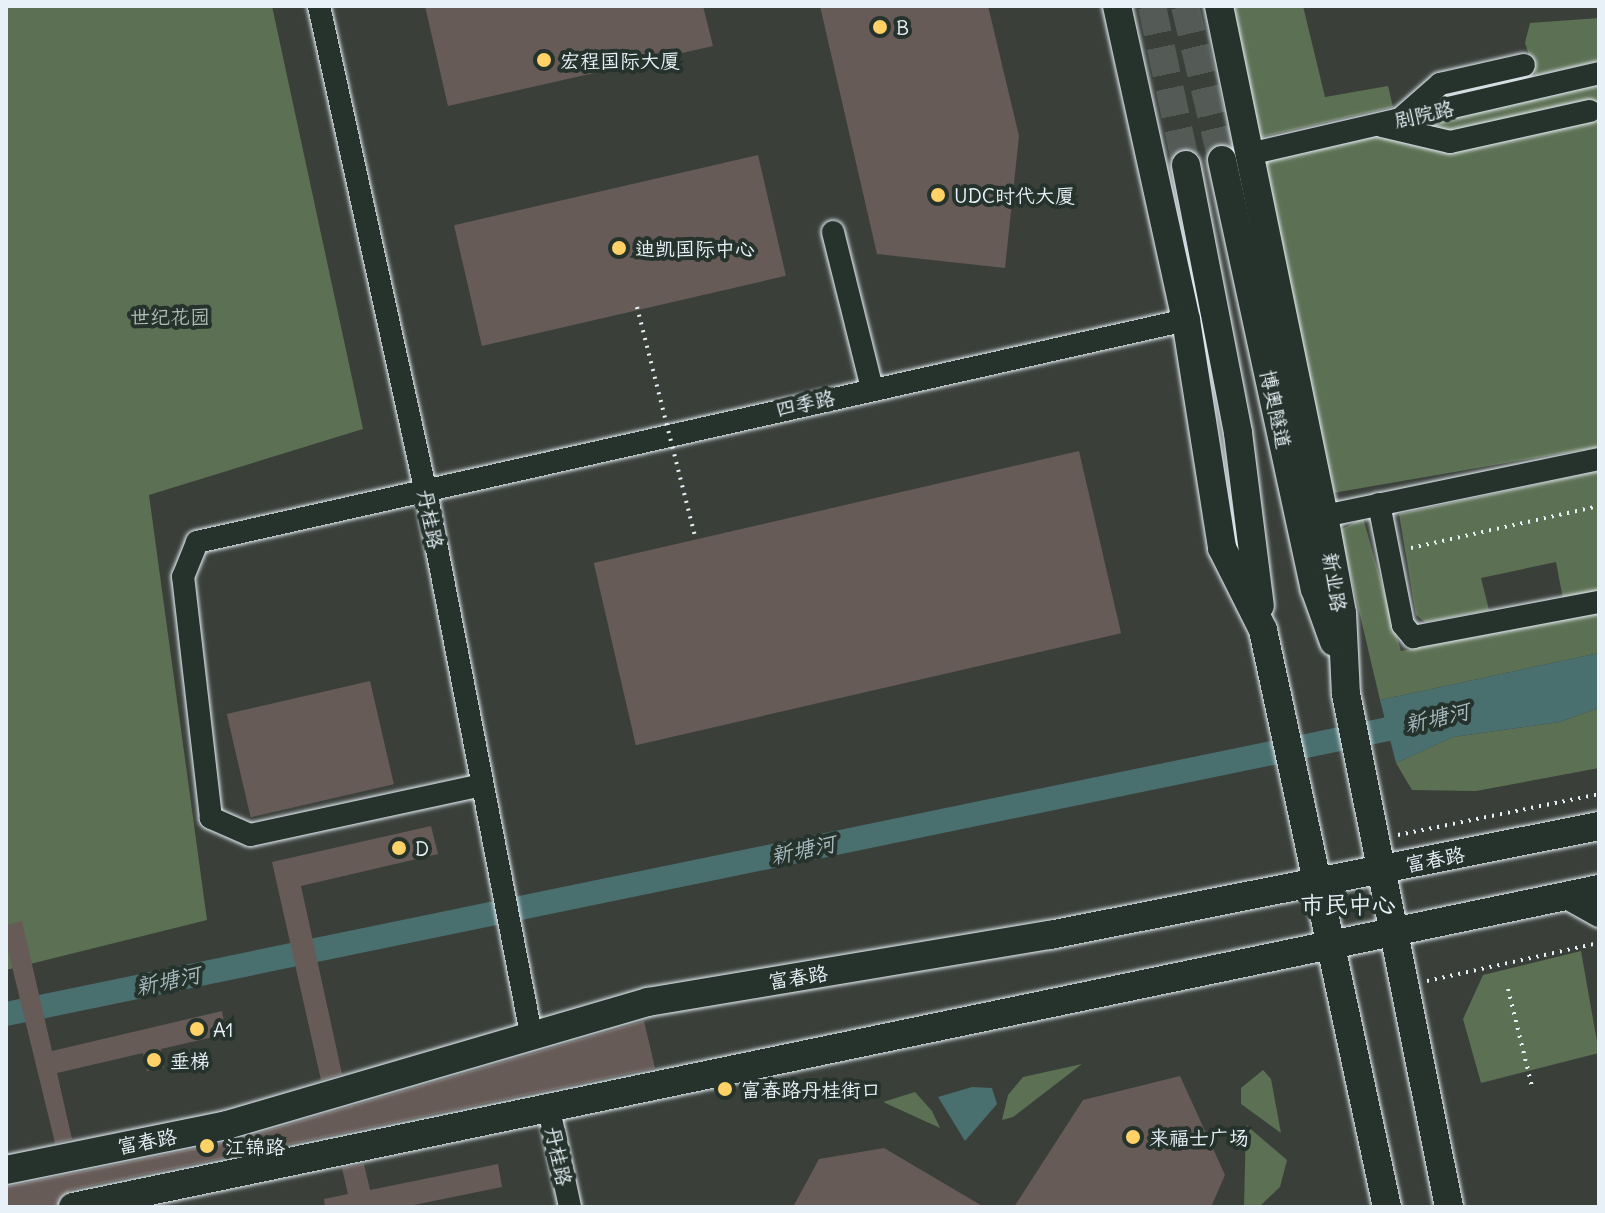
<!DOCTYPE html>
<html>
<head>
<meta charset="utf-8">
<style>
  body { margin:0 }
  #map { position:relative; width:1605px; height:1213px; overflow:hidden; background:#3a3f3a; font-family:Delius,"LXGW WenKai TC",sans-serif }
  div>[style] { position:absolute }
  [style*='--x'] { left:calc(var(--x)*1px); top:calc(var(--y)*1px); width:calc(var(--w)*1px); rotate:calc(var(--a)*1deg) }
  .green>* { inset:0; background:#5c7053 }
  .water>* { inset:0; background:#4a6f6f }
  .canal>* { height:24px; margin:-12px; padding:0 12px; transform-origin:12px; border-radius:12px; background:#4a6f6f }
  .building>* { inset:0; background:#675b57; transform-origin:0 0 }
  .major-tunnel>* { height:28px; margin-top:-14px; transform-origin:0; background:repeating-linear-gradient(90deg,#545a56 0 28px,transparent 0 42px) }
  .path>* { height:4px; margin-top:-2px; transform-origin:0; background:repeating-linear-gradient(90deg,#e8f1f8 0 2px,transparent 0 8px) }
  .roads { filter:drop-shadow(0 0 2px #e8f1f8) drop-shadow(0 0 2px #e8f1f8) }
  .minor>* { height:22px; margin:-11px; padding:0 11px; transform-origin:11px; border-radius:11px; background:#26332d }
  .major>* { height:28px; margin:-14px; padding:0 14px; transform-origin:14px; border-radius:14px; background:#26332d }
  .path-bridge>* { height:4px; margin-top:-2px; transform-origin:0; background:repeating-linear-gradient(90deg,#e8f1f8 0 2px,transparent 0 8px) }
  .dots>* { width:22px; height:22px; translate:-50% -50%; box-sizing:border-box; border:4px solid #26332d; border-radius:50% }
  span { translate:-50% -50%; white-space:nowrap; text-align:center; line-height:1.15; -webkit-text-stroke:8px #26332d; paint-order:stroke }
  .poi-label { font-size:20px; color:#e8f1f8 }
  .left { translate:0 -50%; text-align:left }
  .street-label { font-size:20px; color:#e8f1f8 }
  .park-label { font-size:20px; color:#b0bdb6 }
  .water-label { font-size:22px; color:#a9bdc1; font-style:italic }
  .quarter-label { font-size:24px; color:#e8f1f8 }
  .frame { position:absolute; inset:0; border:8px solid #e8f1f8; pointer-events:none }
</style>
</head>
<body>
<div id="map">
  <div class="green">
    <i style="clip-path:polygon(6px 6px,272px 6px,363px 429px,149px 495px,207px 920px,6px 970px)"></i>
    <i style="clip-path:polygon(1223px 6px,1303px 6px,1325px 97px,1388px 86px,1393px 107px,1257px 138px)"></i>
    <i style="clip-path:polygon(1599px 18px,1599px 61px,1536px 76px,1525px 43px,1530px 23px)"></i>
    <i style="clip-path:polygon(1599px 84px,1599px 447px,1333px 493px,1265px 162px)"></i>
    <i style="clip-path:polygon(1599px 471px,1599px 591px,1563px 599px,1556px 562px,1481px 578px,1489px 610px,1425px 622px,1416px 615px,1399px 514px)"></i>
    <i style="clip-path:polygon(1363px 518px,1401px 651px,1599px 613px,1599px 653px,1380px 700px,1340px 530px)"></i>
    <i style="clip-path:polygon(1599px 708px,1599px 768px,1476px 791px,1412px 790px,1396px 763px,1453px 737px,1560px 722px)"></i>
    <i style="clip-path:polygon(1581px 951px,1599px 1053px,1481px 1083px,1463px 1019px,1483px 975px)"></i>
    <i style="clip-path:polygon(1082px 1064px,1013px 1117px,1002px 1120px,1008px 1095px,1023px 1077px)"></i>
    <i style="clip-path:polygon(1263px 1070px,1271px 1079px,1281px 1133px,1241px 1104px,1241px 1088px)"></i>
    <i style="clip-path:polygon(915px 1092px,932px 1111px,940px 1128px,883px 1102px)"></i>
    <i style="clip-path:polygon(1246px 1125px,1287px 1160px,1280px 1187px,1259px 1207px,1244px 1206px)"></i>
  </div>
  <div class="water">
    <i style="clip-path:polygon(1599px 653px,1599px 708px,1560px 722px,1453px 737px,1396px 763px,1380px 700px)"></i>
    <i style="clip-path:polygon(972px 1087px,992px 1088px,997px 1104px,965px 1141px,938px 1097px)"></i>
  </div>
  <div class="canal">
    <i style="--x:6;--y:1014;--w:1442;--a:-11.65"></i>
  </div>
  <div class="building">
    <i style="clip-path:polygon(425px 6px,703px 6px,713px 46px,448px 106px)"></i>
    <i style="clip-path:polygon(820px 6px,988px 6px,1019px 136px,1005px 268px,877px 254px)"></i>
    <i style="left:758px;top:155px;width:124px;height:312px;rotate:77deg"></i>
    <i style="left:1079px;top:451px;width:187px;height:498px;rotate:77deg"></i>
    <i style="left:370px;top:681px;width:106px;height:147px;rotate:77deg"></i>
    <i style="clip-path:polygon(431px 826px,438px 854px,301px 886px,342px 1074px,321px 1080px,272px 862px)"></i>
    <i style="clip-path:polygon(22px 921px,52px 1051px,222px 1011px,226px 1034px,161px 1049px,164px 1067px,147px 1071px,143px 1053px,57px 1073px,72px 1139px,55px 1143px,6px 942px,6px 925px)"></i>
    <i style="clip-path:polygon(644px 1021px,655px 1068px,70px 1190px,56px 1207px,6px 1207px,6px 1187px,232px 1141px)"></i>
    <i style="clip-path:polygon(1180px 1076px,1225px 1175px,1211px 1207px,1014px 1207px,1083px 1100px)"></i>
    <i style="clip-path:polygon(884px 1148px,984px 1207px,793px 1207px,819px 1159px)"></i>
    <i style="clip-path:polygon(364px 1164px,370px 1190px,498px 1164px,502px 1187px,404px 1207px,325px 1207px,324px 1199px,348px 1194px,342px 1168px)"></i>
  </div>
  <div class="major-tunnel">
    <i style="--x:1152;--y:6;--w:163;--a:77.9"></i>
    <i style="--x:1185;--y:6;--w:158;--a:76.5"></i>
  </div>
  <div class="path">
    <i style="--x:1411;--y:548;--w:193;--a:-12.6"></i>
    <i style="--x:1398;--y:835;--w:205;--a:-11.5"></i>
    <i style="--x:1427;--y:981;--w:176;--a:-12.5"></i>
    <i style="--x:1508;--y:989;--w:101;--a:76.2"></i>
  </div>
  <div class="roads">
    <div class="minor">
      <i style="--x:319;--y:6;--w:493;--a:77.6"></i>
      <i style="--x:425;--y:487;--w:557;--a:79.03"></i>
      <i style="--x:1399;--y:120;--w:55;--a:-41.3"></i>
      <i style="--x:1440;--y:84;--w:86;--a:-12.7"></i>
      <i style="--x:1382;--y:126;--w:70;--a:13.2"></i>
      <i style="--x:1450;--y:142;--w:143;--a:-12.5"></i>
      <i style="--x:1249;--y:154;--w:359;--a:-13"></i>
      <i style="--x:833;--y:232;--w:162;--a:76"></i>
      <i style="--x:1379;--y:504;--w:123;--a:78.8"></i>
      <i style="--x:1403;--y:625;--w:16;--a:50"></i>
      <i style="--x:1413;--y:637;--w:189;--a:-10.7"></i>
      <i style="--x:1324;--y:516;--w:281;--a:-11.7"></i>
      <i style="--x:482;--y:785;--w:237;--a:167.8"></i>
      <i style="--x:250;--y:835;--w:43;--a:-156.4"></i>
      <i style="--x:211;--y:818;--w:243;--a:-96.6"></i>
      <i style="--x:183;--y:577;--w:38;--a:-68"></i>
      <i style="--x:197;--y:542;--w:1014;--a:-12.65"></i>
      <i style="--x:1563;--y:896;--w:41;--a:29.1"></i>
      <i style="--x:548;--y:1105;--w:104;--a:77.8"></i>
    </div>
    <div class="major">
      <i style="--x:1117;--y:6;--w:321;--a:77.6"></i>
      <i style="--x:1186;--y:320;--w:231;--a:81"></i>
      <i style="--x:1222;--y:548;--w:92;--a:63.4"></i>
      <i style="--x:1263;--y:630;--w:590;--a:77.87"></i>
      <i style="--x:1219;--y:6;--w:521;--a:78.37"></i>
      <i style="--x:1324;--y:516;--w:99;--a:79.5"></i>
      <i style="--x:1342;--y:613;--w:81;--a:87.2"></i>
      <i style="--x:1346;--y:694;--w:523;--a:78.65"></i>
      <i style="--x:1222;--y:160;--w:439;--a:77.8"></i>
      <i style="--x:1315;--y:589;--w:56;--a:70.3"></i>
      <i style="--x:1186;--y:165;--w:273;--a:79"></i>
      <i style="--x:1238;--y:433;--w:174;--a:82.8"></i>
      <i style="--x:6;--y:1170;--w:226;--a:-11.5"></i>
      <i style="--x:227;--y:1125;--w:439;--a:-16.3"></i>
      <i style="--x:648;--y:1002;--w:408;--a:-9.5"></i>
      <i style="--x:1050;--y:935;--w:560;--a:-11.23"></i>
      <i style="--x:73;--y:1207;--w:1559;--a:-11.77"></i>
    </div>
  </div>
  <div class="path-bridge">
    <i style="--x:637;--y:307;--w:236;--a:75.8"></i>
  </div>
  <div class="dots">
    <i style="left:880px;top:27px;background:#ffd166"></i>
    <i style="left:544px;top:60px;background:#ffd166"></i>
    <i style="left:938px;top:195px;background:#ffd166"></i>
    <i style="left:619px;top:248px;background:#ffd166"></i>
    <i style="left:399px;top:848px;background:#ffd166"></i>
    <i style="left:197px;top:1029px;background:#ffd166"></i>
    <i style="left:154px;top:1060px;background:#ffd166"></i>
    <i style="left:725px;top:1089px;background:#ffd166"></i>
    <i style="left:1133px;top:1137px;background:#ffd166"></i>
    <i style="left:207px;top:1146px;background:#ffd166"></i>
  </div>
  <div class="poi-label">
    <span class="left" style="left:896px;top:27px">B</span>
    <span class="left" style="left:560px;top:60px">宏程国际大厦</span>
    <span class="left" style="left:954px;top:195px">UDC时代大厦</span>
    <span class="left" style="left:635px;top:248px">迪凯国际中心</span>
    <span class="left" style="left:415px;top:848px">D</span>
    <span class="left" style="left:213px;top:1029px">A1</span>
    <span class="left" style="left:170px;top:1060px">垂梯</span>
    <span class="left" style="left:741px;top:1089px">富春路丹桂街口</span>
    <span class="left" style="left:1149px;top:1137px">来福士广场</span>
    <span class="left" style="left:225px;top:1146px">江锦路</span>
  </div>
  <div class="street-label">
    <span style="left:1424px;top:114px;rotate:-13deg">剧院路</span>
    <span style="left:805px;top:403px;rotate:-12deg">四季路</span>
    <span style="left:1276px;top:409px;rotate:78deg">博奥隧道</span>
    <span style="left:431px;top:519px;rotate:79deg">丹桂路</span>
    <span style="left:1335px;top:582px;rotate:81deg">新业路</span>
    <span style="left:1435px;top:859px;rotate:-11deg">富春路</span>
    <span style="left:798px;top:977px;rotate:-9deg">富春路</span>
    <span style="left:147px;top:1141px;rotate:-11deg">富春路</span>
    <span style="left:559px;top:1156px;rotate:78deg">丹桂路</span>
  </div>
  <div class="park-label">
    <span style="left:170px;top:316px">世纪花园</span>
  </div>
  <div class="water-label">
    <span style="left:1437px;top:718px;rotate:-13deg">新塘河</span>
    <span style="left:803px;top:850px;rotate:-12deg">新塘河</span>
    <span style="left:168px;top:981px;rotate:-12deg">新塘河</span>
  </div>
  <div class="quarter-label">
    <span style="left:1348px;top:905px">市民中心</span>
  </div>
  <div class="frame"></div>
</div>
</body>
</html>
